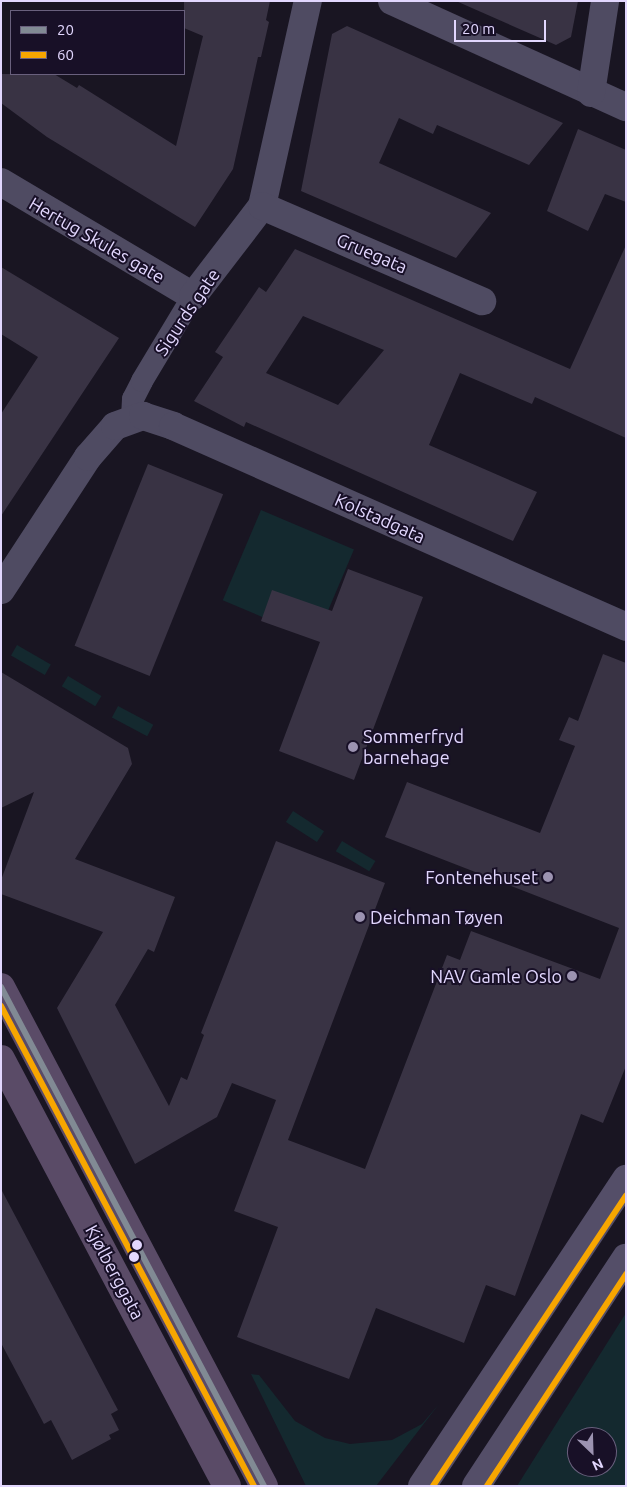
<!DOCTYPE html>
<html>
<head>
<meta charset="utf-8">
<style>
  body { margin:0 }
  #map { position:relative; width:627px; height:1487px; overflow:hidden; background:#191522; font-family:Ubuntu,sans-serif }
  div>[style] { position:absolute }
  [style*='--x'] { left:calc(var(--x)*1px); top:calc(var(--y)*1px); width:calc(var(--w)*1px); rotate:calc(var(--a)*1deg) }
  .green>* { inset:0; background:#14292f; transform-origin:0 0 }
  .building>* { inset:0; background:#393344; transform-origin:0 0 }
  .pedestrian>* { height:22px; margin:-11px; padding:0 11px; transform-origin:11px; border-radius:11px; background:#4f4b62 }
  .minor>* { height:28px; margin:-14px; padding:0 14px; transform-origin:14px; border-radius:14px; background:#4f4b62 }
  .secondary>* { height:28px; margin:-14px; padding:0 14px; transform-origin:14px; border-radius:14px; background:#544e68 }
  .primary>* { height:28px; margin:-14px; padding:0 14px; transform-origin:14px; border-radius:14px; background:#5a4b67 }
  .bus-1>* { height:6px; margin:-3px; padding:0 3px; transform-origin:3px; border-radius:3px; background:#818a94 }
  .bus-2>* { height:6px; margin:-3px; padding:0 3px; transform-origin:3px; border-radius:3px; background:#f7a600 }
  .dots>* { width:14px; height:14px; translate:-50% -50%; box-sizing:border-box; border:2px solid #181027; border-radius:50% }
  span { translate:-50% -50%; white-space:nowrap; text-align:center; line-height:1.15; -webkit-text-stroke:4px #181027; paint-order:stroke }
  .street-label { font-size:18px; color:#e2d7fe }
  .poi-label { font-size:18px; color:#e2d7fe }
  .left { translate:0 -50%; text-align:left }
  .right { translate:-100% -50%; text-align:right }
  .frame { position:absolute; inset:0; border:2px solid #e2d7fe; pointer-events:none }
  .legend { position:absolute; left:10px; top:10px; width:175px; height:65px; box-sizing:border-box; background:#181027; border:1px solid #69607d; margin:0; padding:6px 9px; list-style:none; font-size:15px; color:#e2d7fe }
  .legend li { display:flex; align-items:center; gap:10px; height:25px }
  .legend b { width:25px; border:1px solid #69607d }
  .north { position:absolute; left:567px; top:1427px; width:50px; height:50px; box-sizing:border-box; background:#181027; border:1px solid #69607d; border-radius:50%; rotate:156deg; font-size:14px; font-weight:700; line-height:20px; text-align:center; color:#e2d7fe }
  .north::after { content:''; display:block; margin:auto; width:18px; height:22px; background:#9c93b1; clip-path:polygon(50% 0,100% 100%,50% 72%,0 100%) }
  .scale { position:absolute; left:454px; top:20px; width:92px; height:22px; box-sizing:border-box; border:2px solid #e2d7fe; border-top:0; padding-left:6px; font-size:15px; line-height:18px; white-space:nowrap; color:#e2d7fe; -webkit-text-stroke:4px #181027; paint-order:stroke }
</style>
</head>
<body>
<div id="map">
  <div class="green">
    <i style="left:261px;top:510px;width:101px;height:98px;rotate:23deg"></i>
    <i style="left:17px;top:645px;width:39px;height:12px;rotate:30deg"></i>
    <i style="left:68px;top:676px;width:39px;height:12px;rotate:31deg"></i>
    <i style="left:118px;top:706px;width:40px;height:13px;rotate:28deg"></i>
    <i style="left:293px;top:811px;width:37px;height:13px;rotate:33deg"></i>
    <i style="left:342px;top:841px;width:39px;height:12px;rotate:31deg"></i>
    <i style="clip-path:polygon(evenodd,626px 1313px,626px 1486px,517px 1486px,626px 1313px,577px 1437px,607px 1437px,607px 1467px,577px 1467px,577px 1437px)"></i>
    <i style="clip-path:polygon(251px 1374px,259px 1375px,295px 1421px,325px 1438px,350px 1444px,392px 1440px,422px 1424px,439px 1404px,376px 1486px,306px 1486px)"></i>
  </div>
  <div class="building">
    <i style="clip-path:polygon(184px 1px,270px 1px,266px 20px,269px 22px,261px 57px,258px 57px,233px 169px,195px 227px,47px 137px,1px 103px,1px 74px,54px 74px,77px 88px,79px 85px,176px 146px,203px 36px,184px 28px)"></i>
    <i style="clip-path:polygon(456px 1px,578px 1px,571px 37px,556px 45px)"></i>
    <i style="clip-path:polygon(347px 26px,563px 123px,529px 165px,437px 125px,433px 134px,399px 118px,379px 163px,491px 213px,456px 258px,301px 191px,332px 34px)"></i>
    <i style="clip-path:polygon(578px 129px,626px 150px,626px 202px,605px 194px,588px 231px,547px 211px)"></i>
    <i style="clip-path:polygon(evenodd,626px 245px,626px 438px,535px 397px,532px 404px,460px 373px,429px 445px,537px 492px,513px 541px,246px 422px,244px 427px,194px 401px,223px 357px,215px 352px,259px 287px,266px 292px,295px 249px,570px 369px,626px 245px,303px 316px,384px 350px,338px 405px,266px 373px,303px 316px)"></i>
    <i style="clip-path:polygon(1px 267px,119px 338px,1px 516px,1px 414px,38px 357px,1px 334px)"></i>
    <i style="left:148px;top:464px;width:81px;height:196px;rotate:22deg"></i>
    <i style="clip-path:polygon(348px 569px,423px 597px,354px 780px,279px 751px,320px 642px,261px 621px,272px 590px,332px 611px)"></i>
    <i style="clip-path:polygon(603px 654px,626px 663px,626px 1066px,603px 1123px,581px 1114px,515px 1296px,486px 1285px,464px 1343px,376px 1308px,349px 1379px,237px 1337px,278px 1227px,234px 1211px,276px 1100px,232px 1083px,217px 1117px,135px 1164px,57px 1008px,103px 932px,1px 894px,1px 880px,34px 792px,1px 808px,1px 672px,128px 748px,132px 764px,75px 859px,175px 897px,154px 952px,148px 949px,115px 1005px,169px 1106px,181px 1077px,187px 1080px,204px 1035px,201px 1033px,276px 841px,385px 883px,288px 1140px,365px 1169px,447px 955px,460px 960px,471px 931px,600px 979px,619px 928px,385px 837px,407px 782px,540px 833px,575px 746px,559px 740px,569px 717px,578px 721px)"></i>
    <i style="clip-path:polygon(1px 1189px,118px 1410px,111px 1414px,119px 1430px,109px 1435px,111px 1439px,72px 1460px,51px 1420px,44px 1424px,1px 1343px)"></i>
  </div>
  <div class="pedestrian">
    <i style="--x:132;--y:418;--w:19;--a:-87"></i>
    <i style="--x:133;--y:399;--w:20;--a:-63"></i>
    <i style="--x:142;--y:381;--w:99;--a:-59"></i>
  </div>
  <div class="minor">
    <i style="--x:392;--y:1;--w:257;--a:24.4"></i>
    <i style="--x:591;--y:93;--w:93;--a:-81.3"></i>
    <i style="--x:1;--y:182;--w:223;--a:30.7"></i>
    <i style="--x:193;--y:296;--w:113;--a:-52.5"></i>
    <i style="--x:262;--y:206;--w:210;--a:-77.4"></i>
    <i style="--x:262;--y:206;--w:240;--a:23.4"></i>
    <i style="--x:1;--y:590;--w:159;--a:-56.8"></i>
    <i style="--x:88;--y:457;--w:41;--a:-48.9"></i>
    <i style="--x:115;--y:426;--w:30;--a:-20"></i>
    <i style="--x:143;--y:416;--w:32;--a:18"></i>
    <i style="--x:173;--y:426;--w:496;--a:23.9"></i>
  </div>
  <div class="secondary">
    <i style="--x:422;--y:1486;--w:369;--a:-56.4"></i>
    <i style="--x:476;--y:1486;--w:273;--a:-56.7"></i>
  </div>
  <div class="primary">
    <i style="--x:1;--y:987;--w:564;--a:62.21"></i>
    <i style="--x:1;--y:1059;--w:483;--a:62.1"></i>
  </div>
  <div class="bus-1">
    <i style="--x:1;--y:987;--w:564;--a:62.21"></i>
  </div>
  <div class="bus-2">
    <i style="--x:1;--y:1006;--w:543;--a:62.21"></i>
    <i style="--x:433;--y:1486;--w:349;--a:-56.4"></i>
    <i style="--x:487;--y:1486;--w:254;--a:-56.7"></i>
  </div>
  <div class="dots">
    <i style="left:353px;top:747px;background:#9c93b1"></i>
    <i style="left:548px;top:877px;background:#9c93b1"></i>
    <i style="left:360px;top:917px;background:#9c93b1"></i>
    <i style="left:572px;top:976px;background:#9c93b1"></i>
    <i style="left:137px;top:1245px;background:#e2d7fe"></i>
    <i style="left:134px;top:1257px;background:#e2d7fe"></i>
  </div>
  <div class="street-label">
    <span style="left:97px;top:240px;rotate:30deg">Hertug Skules gate</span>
    <span style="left:372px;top:253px;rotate:23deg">Gruegata</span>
    <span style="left:187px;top:312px;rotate:-56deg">Sigurds gate</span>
    <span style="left:380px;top:518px;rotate:24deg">Kolstadgata</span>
    <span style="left:115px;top:1272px;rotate:62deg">Kjølberggata</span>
  </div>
  <div class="poi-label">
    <span class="left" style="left:363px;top:747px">Sommerfryd<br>barnehage</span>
    <span class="right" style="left:538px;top:877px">Fontenehuset</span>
    <span class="left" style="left:370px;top:917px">Deichman Tøyen</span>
    <span class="right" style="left:562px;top:976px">NAV Gamle Oslo</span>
  </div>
  <div class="frame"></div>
  <ul class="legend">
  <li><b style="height:6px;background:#818a94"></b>20</li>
  <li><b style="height:6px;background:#f7a600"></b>60</li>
  </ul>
  <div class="north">N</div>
  <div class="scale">20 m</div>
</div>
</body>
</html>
